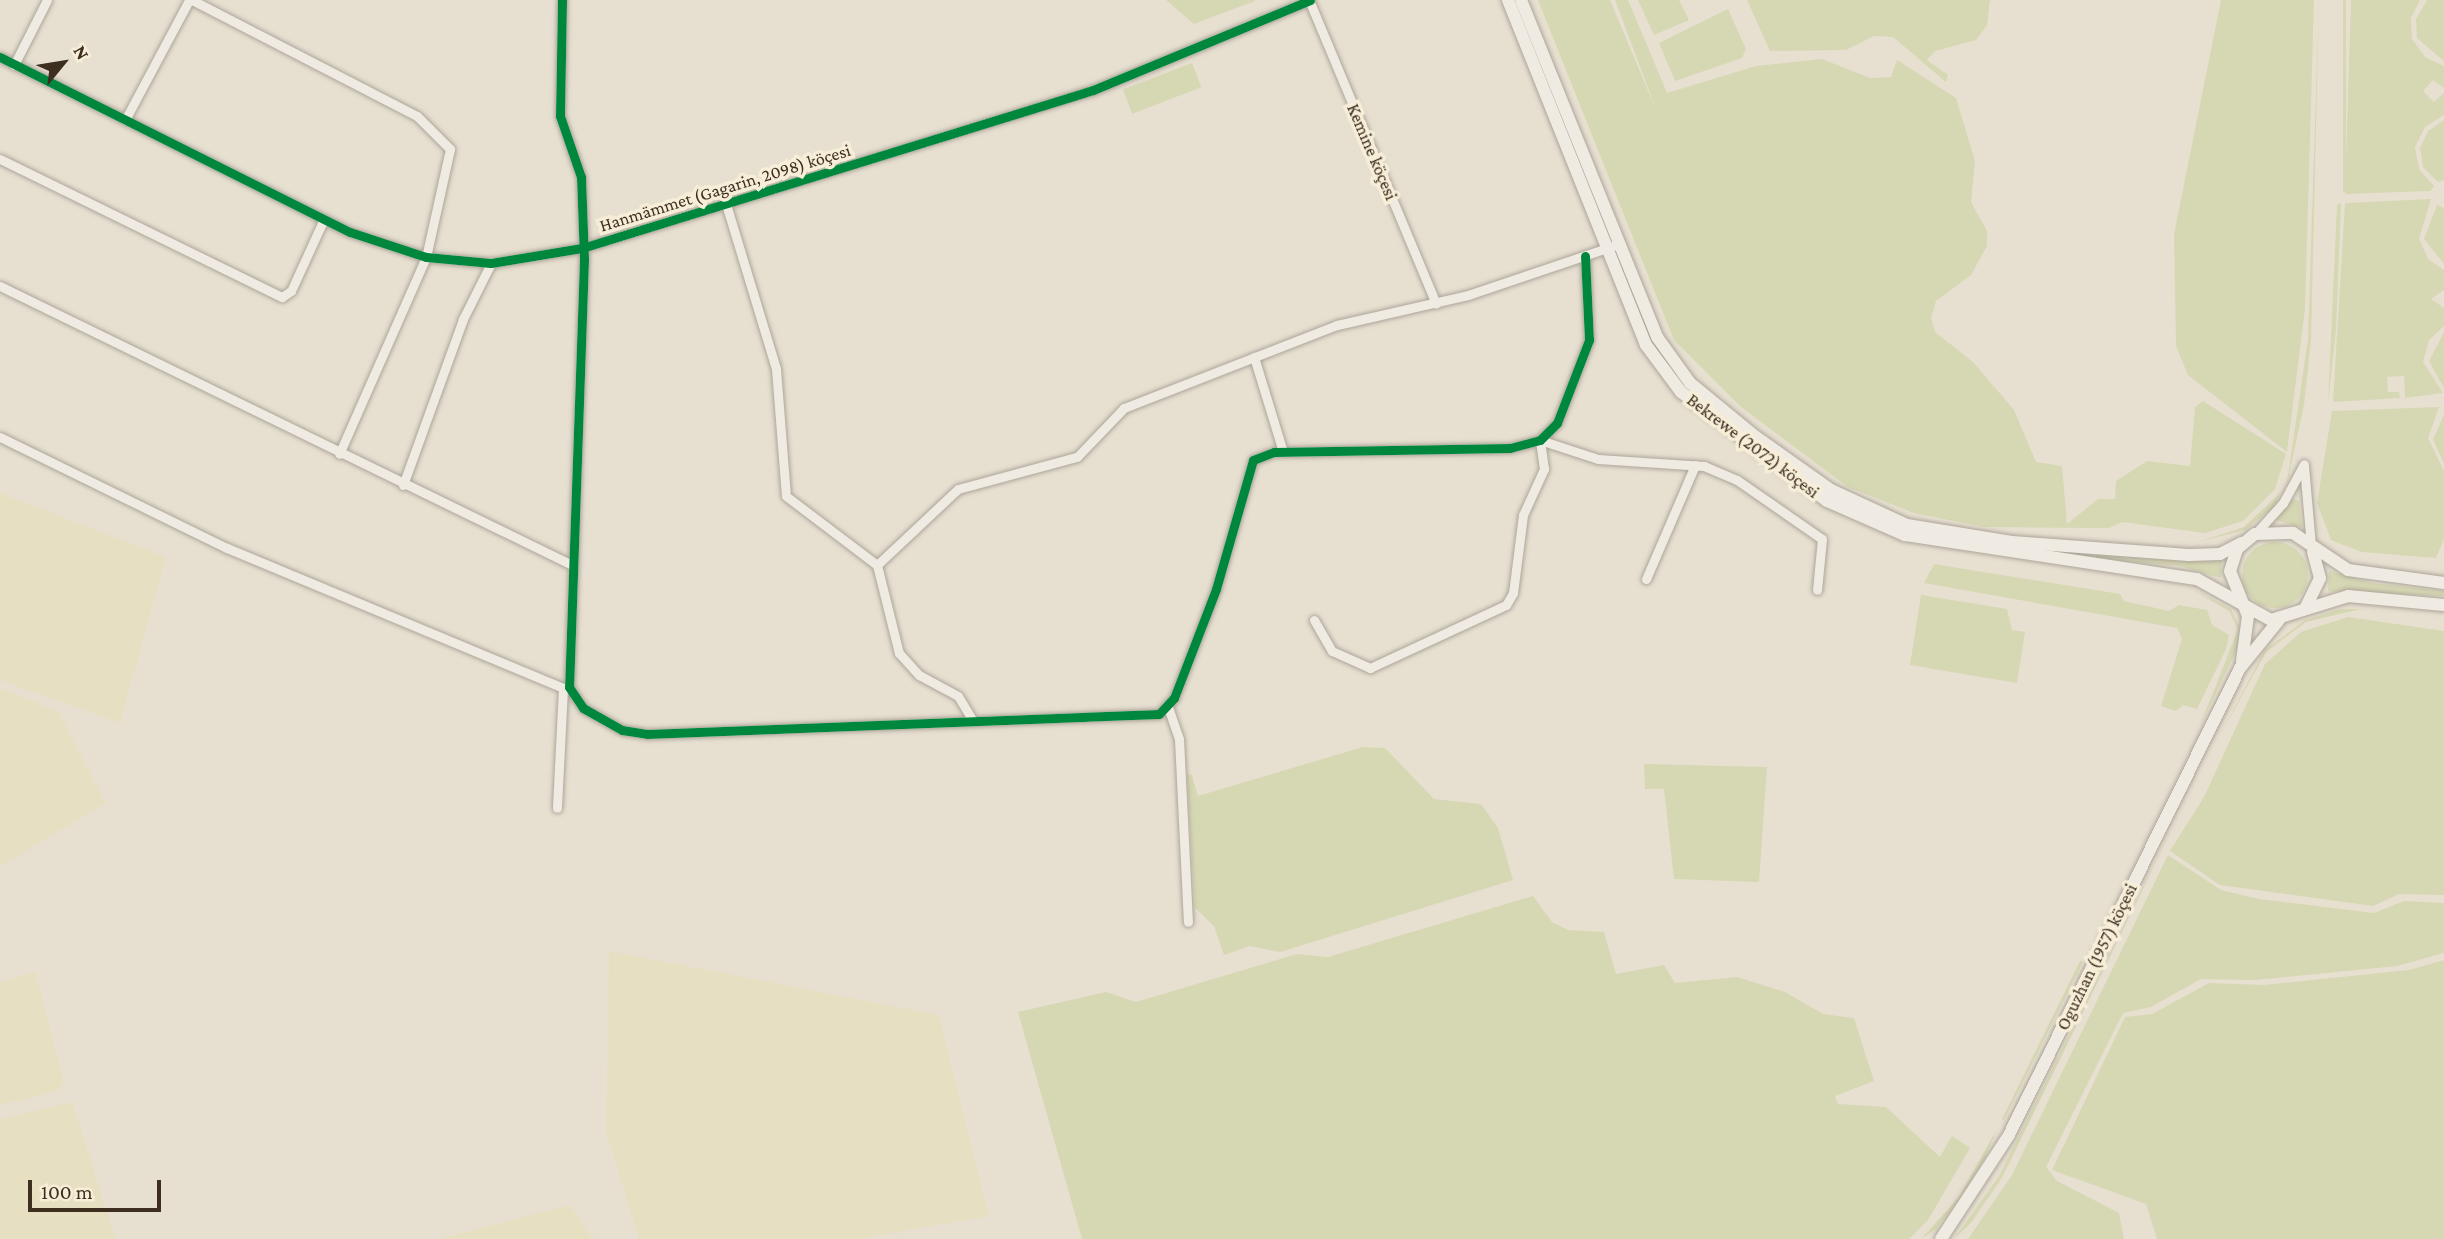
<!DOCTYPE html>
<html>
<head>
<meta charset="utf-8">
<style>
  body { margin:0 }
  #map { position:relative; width:2444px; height:1239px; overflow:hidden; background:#e7e0d1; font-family:"Crimson Pro",serif }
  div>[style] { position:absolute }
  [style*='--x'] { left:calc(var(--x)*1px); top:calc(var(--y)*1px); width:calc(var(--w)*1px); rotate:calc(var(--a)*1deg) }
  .farmland>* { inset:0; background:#e6dfc2 }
  .green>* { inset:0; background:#d6d7b3; transform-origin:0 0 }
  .round { border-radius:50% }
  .roads { filter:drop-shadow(0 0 2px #ada599) drop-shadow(0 0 2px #ada599) }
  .minor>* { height:9px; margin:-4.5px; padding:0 4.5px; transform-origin:4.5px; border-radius:4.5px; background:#efebe3 }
  .secondary>* { height:12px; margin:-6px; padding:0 6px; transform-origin:6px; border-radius:6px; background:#efebe3 }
  .cycleway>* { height:9px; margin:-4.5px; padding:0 4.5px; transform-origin:4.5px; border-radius:4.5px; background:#00873e }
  span { translate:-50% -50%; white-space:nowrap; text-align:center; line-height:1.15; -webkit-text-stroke:7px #f7eed8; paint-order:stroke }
  .street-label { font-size:18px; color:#3d2e20 }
  .north { position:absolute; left:28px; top:28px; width:70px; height:70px; -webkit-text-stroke:5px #f7eed8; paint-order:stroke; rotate:60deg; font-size:19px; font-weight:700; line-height:28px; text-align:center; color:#3d2e20 }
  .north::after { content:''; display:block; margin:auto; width:24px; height:32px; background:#3d2e20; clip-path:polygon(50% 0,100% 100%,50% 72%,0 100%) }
  .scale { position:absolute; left:28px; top:1180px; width:133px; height:32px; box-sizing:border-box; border:4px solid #3d2e20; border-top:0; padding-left:9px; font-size:21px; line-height:24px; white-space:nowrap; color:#3d2e20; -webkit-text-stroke:5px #f7eed8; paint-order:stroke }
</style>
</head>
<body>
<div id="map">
  <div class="farmland">
    <i style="clip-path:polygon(0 493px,166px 557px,120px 723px,0 680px)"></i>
    <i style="clip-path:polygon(0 688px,59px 712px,106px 803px,0 867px)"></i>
    <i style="clip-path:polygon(609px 951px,939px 1015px,989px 1216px,858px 1239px,639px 1239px,606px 1133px)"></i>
    <i style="clip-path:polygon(35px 972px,64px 1081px,58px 1091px,0 1105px,0 982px)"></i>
    <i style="clip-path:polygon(72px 1102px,116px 1239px,0 1239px,0 1119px)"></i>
    <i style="clip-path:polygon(570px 1205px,593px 1239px,439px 1239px)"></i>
  </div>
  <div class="green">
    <i style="clip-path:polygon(1166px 0,1254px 0,1255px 1px,1194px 24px)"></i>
    <i style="clip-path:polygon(1538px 0,1610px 0,1657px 112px,1615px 0,1628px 0,1667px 93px,1756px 66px,1822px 59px,1870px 78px,1891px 77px,1897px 60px,1956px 98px,1975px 161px,1971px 202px,1987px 231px,1987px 246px,1971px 275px,1936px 301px,1931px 318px,1935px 332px,1973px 362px,2014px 410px,2036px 462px,2062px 466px,2067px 524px,2098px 499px,2115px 499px,2116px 481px,2147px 461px,2190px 466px,2195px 407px,2203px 401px,2286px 454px,2275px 489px,2243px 521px,2205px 533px,2122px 522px,2109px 528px,1984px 527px,1914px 513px,1848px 487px,1741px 407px,1674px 340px)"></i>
    <i style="clip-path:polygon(1638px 0,1679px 0,1689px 20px,1654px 35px)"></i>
    <i style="clip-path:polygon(1747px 0,1990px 0,1987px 25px,1976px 40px,1935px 51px,1927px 60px,1948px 75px,1946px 82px,1893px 37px,1874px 36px,1846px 50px,1770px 51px)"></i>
    <i style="clip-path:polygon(2221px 0,2314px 0,2305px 309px,2287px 452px,2188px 375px,2176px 346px,2174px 234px)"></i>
    <i style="clip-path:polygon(2319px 0,2311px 340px,2304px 405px,2286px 489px,2308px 339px)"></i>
    <i style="left:2343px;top:0;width:3px;height:192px"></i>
    <i style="clip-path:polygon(2351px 0,2420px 0,2411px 18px,2412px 39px,2425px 57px,2444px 66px,2444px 88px,2433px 80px,2423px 91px,2434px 102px,2444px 93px,2444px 115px,2425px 127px,2415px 147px,2419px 169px,2434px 186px,2430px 191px,2345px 194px)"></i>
    <i style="clip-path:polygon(2427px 0,2444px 0,2444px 61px,2417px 38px,2416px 19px)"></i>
    <i style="clip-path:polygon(1728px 9px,1746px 49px,1742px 58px,1675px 81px,1659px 43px)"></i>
    <i style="left:1192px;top:63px;width:26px;height:74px;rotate:69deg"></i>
    <i style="clip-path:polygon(2444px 120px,2444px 180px,2438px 182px,2423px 167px,2420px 148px,2428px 131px)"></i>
    <i style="clip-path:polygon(2431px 199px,2419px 239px,2428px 259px,2444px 270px,2444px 290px,2431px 299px,2444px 308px,2444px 326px,2429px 340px,2423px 362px,2443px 393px,2405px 398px,2404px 376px,2387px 377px,2388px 392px,2399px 392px,2400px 398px,2333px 402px,2345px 203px)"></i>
    <i style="clip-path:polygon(2341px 203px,2336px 330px,2328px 403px,2337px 205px)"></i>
    <i style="clip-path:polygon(2437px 205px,2444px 208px,2444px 264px,2424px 239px)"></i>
    <i style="clip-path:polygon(2444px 332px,2444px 388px,2429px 361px)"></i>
    <i style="clip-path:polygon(2439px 407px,2428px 438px,2444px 471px,2444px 539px,2436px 558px,2362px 552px,2331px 540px,2317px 503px,2332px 411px)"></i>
    <i style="clip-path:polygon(2444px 415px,2444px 464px,2433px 439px)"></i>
    <i style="clip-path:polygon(2280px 493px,2275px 506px,2245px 530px,2198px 542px,2244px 527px)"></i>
    <i style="clip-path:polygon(2292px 499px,2299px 501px,2302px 528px,2276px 520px)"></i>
    <i class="round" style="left:2242px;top:542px;width:66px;height:66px"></i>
    <i style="clip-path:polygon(2096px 554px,2222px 560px,2221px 578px,2180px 566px,2095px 559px)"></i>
    <i style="clip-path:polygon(1934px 564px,2120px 594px,2124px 601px,2169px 611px,2179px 605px,2207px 610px,2212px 625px,2229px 635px,2226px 649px,2197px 709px,2183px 705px,2176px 711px,2161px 706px,2182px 639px,2177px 628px,1924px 583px)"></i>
    <i style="clip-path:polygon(2329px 571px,2372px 583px,2444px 591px,2444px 596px,2328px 591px)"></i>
    <i style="clip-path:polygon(2192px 589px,2231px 609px,2240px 629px,2237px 649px,2200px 726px,2238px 629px,2229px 611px)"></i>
    <i style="clip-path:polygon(1921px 595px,2007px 609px,2012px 630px,2025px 632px,2017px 683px,1910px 665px)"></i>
    <i style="clip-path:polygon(2341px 609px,2361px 609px,2306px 622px,2266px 652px,2219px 738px,2264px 651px,2305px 620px)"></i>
    <i style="clip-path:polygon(2348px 617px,2444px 631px,2444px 895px,2399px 894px,2373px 906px,2220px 885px,2170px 851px,2204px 797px,2265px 664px,2301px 632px)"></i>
    <i style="clip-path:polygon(1363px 747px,1385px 748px,1434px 799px,1481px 804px,1498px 828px,1513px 880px,1280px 952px,1250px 946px,1224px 955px,1214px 926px,1195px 908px,1187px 774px,1192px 775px,1198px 796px)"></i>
    <i style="clip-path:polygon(1644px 764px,1767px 767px,1759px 882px,1674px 879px,1664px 789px,1645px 789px)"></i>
    <i style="clip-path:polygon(2173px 827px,2002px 1178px,1971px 1223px,1954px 1239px,1999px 1176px)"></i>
    <i style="clip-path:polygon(2168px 855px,2221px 890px,2259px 899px,2374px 913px,2404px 901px,2444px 903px,2444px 953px,2397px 966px,2256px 980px,2201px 979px,2151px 1007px,2123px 1013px,2046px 1167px,2057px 1181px,2119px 1213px,2124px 1239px,1968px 1239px,2012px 1175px)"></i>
    <i style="clip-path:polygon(1533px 896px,1552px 922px,1568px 930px,1604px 932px,1616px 974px,1664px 965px,1675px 983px,1737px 977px,1785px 992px,1823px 1014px,1854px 1018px,1874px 1081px,1835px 1096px,1838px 1104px,1886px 1107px,1940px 1157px,1952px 1136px,1970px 1148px,1928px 1220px,1909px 1239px,1082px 1239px,1018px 1012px,1106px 992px,1136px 1002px,1297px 954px,1328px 957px)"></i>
    <i style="clip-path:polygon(2444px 960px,2444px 1239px,2157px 1239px,2146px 1204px,2052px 1170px,2125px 1017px,2152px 1014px,2209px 983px,2264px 985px,2409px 970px)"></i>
    <i style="clip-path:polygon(2080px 961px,2083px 962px,2004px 1120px,2002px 1119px)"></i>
    <i style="clip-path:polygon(1997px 1129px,1985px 1158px,1961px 1198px,1935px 1230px,1921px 1239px,1959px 1197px)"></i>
  </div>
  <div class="roads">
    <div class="minor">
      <i style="--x:192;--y:0;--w:253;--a:27.3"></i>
      <i style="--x:417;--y:116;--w:47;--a:45"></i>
      <i style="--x:450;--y:149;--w:111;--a:102.5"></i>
      <i style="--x:426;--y:257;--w:215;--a:113.8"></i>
      <i style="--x:562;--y:0;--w:116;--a:91"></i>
      <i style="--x:560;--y:116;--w:65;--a:71"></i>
      <i style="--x:581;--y:177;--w:83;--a:87.9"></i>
      <i style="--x:584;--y:260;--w:427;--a:92"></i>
      <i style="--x:569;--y:687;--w:25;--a:56"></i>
      <i style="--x:583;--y:708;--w:45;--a:29.4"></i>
      <i style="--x:622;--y:730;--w:25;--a:9"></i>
      <i style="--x:647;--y:734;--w:512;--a:-2.24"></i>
      <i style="--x:1159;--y:714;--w:22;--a:-47"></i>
      <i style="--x:1174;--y:698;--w:117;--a:-68.9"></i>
      <i style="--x:1216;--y:589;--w:134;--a:-74"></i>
      <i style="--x:1253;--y:460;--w:22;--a:-21"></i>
      <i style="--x:1274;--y:452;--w:236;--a:-1"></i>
      <i style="--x:1510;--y:448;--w:31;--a:-15"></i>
      <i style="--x:1540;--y:440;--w:24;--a:-45"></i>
      <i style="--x:1557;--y:423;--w:89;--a:-68.9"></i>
      <i style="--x:1589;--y:340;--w:84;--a:-92.7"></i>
      <i style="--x:1309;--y:0;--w:329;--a:67.3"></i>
      <i style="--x:0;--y:57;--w:391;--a:26.6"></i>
      <i style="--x:350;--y:232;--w:80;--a:18.2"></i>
      <i style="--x:426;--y:257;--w:65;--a:5.3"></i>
      <i style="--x:491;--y:263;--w:92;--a:-9.4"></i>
      <i style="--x:582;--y:248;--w:535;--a:-17.18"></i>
      <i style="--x:1093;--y:90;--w:235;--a:-22.5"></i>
      <i style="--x:14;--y:65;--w:73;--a:-63.1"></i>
      <i style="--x:125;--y:120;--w:136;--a:-61.9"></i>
      <i style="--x:0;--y:159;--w:314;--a:26.1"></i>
      <i style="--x:282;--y:297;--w:11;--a:-34"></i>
      <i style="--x:291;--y:291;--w:79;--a:-65.4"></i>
      <i style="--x:726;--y:204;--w:172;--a:73.1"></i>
      <i style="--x:776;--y:369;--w:127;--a:85.5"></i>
      <i style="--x:786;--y:496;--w:114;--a:37.2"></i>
      <i style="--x:877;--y:565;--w:91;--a:76"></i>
      <i style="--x:899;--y:653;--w:30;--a:48"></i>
      <i style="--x:919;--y:675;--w:44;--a:28.3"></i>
      <i style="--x:958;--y:696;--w:26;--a:59"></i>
      <i style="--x:0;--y:286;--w:636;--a:26"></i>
      <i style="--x:1254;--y:357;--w:99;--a:73"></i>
      <i style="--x:0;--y:437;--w:253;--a:26.1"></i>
      <i style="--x:227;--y:548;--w:364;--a:22.6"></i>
      <i style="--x:563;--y:688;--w:120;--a:92.9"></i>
      <i style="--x:1540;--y:440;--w:61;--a:18.1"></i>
      <i style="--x:1598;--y:459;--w:106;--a:3.8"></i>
      <i style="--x:1704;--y:466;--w:36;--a:23"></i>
      <i style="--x:1737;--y:480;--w:103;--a:34.8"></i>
      <i style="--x:1822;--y:539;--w:51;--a:95.6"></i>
      <i style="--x:2304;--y:466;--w:80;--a:85"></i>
      <i style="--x:403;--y:485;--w:177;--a:-70.1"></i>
      <i style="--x:463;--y:319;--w:63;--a:-63.4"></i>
      <i style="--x:2255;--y:534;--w:42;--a:-47.9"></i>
      <i style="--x:2283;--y:503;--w:44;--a:-61.7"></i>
      <i style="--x:877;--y:565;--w:111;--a:-43.2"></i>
      <i style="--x:958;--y:489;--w:123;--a:-15.1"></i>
      <i style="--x:1077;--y:457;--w:68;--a:-46.2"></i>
      <i style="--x:1124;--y:408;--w:229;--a:-21.3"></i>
      <i style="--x:1337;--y:325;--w:134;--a:-12.9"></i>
      <i style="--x:1468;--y:295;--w:153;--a:-18.7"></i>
      <i style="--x:1646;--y:579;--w:124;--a:-66.7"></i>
      <i style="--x:1314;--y:620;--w:36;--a:60"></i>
      <i style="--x:1332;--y:651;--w:42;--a:24.1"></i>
      <i style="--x:1370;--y:668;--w:150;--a:-24.9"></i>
      <i style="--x:1506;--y:605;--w:14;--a:-60"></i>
      <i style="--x:1513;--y:593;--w:79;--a:-82.7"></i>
      <i style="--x:1523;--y:515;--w:51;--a:-65.5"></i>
      <i style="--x:1544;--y:469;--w:29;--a:-98"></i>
      <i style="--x:1168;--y:707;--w:34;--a:71"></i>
      <i style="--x:1179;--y:739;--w:183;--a:87.2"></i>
    </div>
    <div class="secondary">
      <i style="--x:1508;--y:0;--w:372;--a:68.2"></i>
      <i style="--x:1646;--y:345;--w:59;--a:53.3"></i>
      <i style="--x:1681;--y:392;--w:182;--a:36.7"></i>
      <i style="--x:1827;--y:501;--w:85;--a:23.6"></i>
      <i style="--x:1905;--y:535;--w:295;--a:8.6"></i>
      <i style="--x:2197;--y:579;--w:85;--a:29"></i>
      <i style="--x:2271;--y:620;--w:81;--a:-17.3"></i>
      <i style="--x:2348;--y:596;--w:96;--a:5.4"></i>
      <i style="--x:1521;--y:0;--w:363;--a:68"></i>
      <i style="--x:1657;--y:337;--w:57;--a:54.3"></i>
      <i style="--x:1690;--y:383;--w:85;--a:39.3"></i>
      <i style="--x:1756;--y:437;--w:92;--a:35.2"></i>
      <i style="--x:1831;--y:490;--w:84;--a:24.7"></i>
      <i style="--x:1907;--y:525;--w:106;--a:9.2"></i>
      <i style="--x:2012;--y:542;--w:177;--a:4.2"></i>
      <i style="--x:2189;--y:555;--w:31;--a:-2"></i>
      <i style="--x:2220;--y:554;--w:25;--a:-27"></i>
      <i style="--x:2305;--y:609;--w:34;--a:-64"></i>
      <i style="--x:2320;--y:578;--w:27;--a:-105"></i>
      <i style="--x:2242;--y:661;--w:45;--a:-82.4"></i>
      <i style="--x:2248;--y:616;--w:48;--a:-111.8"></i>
      <i style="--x:2230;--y:571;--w:23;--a:-72"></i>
      <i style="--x:2237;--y:549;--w:23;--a:-40"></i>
      <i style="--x:2255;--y:534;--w:38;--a:-2"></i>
      <i style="--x:2293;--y:533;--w:66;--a:33.9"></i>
      <i style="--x:2348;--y:570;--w:97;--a:7.7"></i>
      <i style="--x:1941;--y:1239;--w:124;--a:-56.8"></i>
      <i style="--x:2009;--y:1135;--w:521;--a:-63.68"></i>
      <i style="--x:2240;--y:668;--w:62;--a:-50.9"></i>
    </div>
  </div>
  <div class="cycleway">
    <i style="--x:562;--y:0;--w:116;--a:91"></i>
    <i style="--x:560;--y:116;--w:65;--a:71"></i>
    <i style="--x:581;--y:177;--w:83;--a:87.9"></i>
    <i style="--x:584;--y:260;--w:427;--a:92"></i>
    <i style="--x:569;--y:687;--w:25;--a:56"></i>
    <i style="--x:583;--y:708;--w:45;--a:29.4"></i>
    <i style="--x:622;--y:730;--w:25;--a:9"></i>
    <i style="--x:647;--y:734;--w:512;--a:-2.24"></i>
    <i style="--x:1159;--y:714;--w:22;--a:-47"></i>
    <i style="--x:1174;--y:698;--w:117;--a:-68.9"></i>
    <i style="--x:1216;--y:589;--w:134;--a:-74"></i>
    <i style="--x:1253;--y:460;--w:22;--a:-21"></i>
    <i style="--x:1274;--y:452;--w:236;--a:-1"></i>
    <i style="--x:1510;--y:448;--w:31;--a:-15"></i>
    <i style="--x:1540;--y:440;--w:24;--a:-45"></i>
    <i style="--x:1557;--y:423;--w:89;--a:-68.9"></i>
    <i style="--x:1589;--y:340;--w:84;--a:-92.7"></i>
    <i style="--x:0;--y:57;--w:391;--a:26.6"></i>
    <i style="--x:350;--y:232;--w:80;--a:18.2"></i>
    <i style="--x:426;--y:257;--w:65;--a:5.3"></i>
    <i style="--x:491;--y:263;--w:92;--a:-9.4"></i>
    <i style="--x:582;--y:248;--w:535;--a:-17.18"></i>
    <i style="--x:1093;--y:90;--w:235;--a:-22.5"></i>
  </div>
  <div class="street-label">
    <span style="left:1372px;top:152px;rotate:67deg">Kemine köçesi</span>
    <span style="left:725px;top:188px;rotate:-17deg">Hanmämmet (Gagarin, 2098) köçesi</span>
    <span style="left:1753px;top:446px;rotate:37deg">Bekrewe (2072) köçesi</span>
    <span style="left:2097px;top:957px;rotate:-64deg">Oguzhan (1957) köçesi</span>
  </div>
  <div class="north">N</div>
  <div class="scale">100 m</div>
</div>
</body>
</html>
